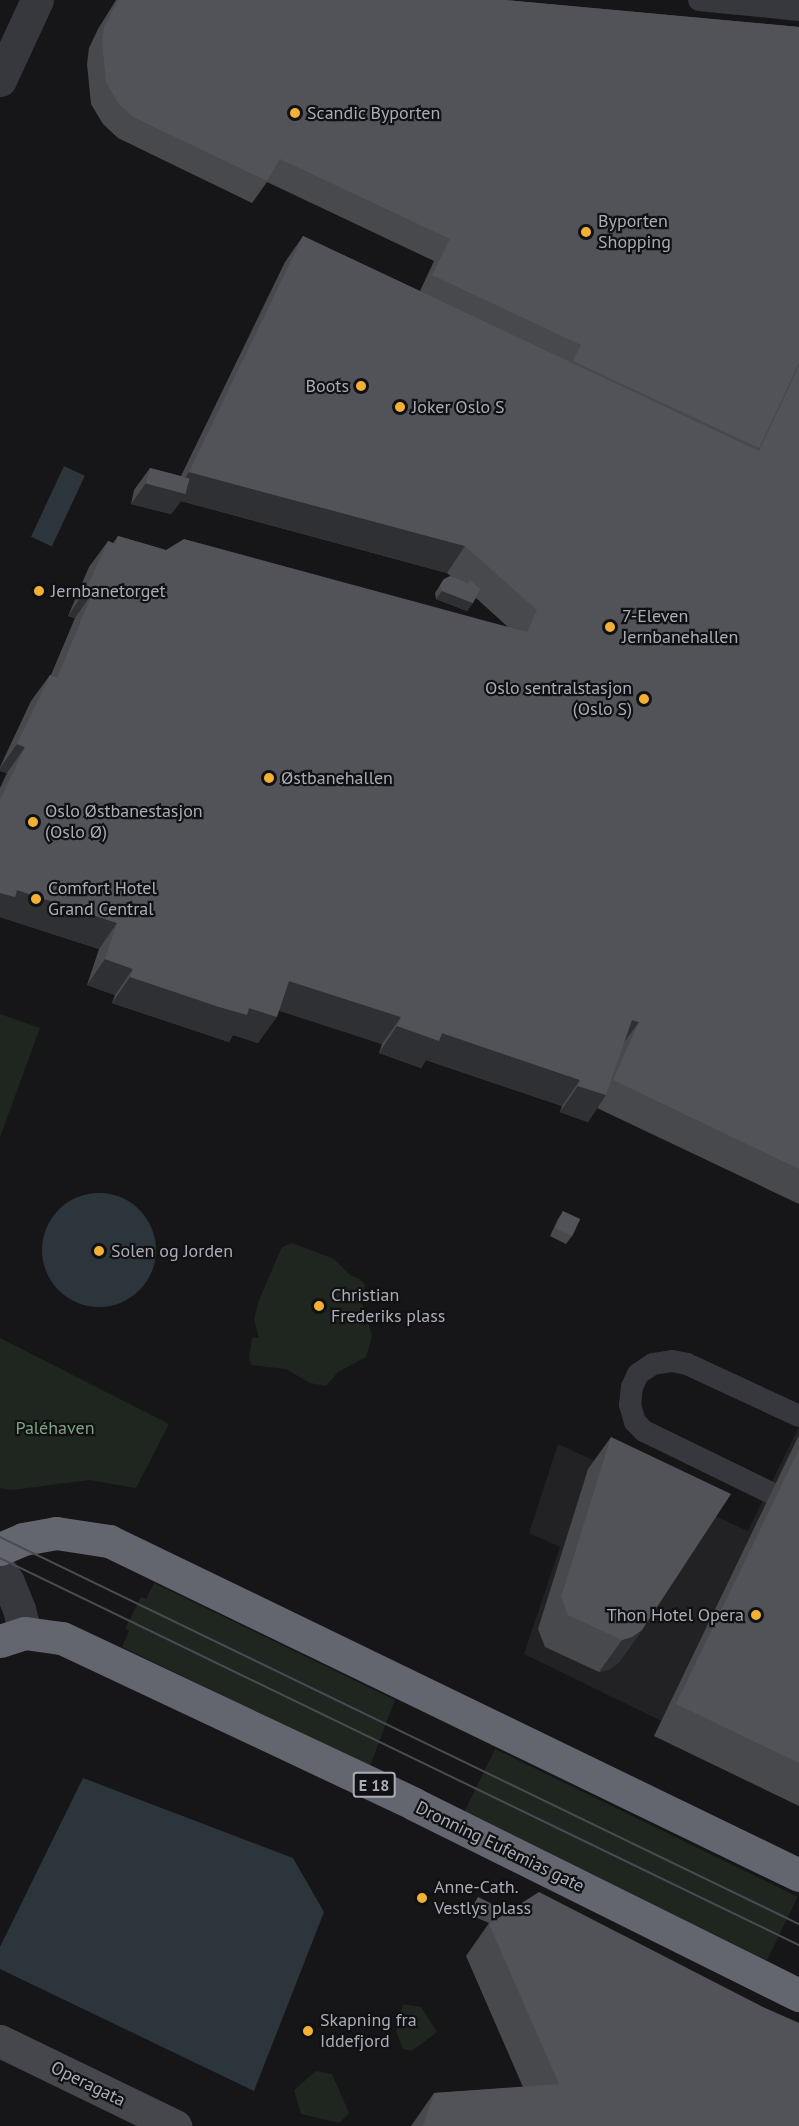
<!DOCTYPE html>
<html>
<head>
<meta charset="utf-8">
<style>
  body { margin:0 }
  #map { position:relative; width:799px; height:2126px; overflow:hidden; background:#161618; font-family:"PT Sans",sans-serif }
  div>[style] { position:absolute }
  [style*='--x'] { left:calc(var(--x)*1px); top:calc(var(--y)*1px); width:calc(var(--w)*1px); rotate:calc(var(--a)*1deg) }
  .built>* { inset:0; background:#222225 }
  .green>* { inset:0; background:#1e261f; transform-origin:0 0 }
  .water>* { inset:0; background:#2c353c; transform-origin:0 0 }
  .round { border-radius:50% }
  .pier>* { inset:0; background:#161618 }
  .lane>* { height:22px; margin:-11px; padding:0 11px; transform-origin:11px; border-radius:11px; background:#37383d }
  .street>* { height:33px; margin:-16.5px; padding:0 16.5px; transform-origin:16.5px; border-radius:16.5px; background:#37383d }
  .secondary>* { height:33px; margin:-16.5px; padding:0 16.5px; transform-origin:16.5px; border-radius:16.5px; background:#45474d }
  .highway>* { height:33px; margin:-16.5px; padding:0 16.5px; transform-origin:16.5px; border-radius:16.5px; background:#63666e }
  .tram>* { height:1.5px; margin:-0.75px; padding:0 0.75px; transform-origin:0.75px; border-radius:0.75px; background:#4a4c52 }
  .wall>* { inset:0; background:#47494d }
  .shaded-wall>* { inset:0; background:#2f3033 }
  .building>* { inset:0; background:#525359; transform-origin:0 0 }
  .dots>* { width:16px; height:16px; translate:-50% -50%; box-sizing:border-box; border:3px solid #111113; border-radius:50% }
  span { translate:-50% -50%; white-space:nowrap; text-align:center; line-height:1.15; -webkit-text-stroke:4.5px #111113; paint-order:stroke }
  .shield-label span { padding:2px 4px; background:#111113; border:2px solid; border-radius:4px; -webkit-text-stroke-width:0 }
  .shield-label { font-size:16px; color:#a8adb8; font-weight:700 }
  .poi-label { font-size:18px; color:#a8adb8 }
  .left { translate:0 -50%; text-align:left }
  .right { translate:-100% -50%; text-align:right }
  .park-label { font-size:18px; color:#7fa381 }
  .street-label { font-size:18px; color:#a8adb8 }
</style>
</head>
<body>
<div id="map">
  <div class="built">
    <i style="clip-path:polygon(799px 1426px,799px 1788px,524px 1654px,560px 1547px,529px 1533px,558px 1444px,748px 1531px)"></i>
  </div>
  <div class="green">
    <i style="clip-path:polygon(0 1014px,40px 1028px,0 1137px)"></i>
    <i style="clip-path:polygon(292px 1243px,334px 1259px,350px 1275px,360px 1279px,365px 1285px,362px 1302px,372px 1336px,366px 1357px,338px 1372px,326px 1386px,310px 1383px,286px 1369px,251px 1365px,249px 1357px,252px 1338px,259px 1338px,254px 1319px,259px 1300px,282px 1247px)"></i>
    <i style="clip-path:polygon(0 1338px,169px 1424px,136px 1488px,89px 1480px,12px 1490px,0 1488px)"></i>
    <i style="clip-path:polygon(154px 1583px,395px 1700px,370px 1766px,122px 1647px,129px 1631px,125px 1629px,141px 1597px,146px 1599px)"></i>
    <i style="left:495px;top:1749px;width:337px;height:71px;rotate:26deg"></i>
    <i style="clip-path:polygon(403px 2004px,421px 2007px,437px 2032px,412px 2051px,403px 2049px,396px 2031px)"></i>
    <i style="clip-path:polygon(316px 2071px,332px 2074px,349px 2113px,339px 2123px,301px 2114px,294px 2090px)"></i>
  </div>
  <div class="water">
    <i style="left:64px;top:466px;width:23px;height:78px;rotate:25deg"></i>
    <i class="round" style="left:42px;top:1193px;width:114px;height:114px"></i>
    <i style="clip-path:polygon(83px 1778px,293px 1858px,324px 1912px,254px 2091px,0 1969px,0 1947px)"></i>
  </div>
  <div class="pier">
    <i style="clip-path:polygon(0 2104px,46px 2126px,0 2126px)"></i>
  </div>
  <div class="lane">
    <i style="--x:699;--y:0;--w:100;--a:5.7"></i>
    <i style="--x:771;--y:1493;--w:141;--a:-154"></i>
    <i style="--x:644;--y:1431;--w:13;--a:-135"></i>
    <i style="--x:635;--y:1422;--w:18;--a:-106"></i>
    <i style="--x:630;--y:1405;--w:18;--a:-84"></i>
    <i style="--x:632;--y:1387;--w:14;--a:-65"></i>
    <i style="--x:638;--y:1374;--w:18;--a:-34"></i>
    <i style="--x:653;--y:1364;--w:19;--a:-9"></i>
    <i style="--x:672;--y:1361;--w:15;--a:11"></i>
    <i style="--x:687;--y:1364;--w:123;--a:24.9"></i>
  </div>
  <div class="street">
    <i style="--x:0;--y:80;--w:88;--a:-65.2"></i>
    <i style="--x:0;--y:1570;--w:14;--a:56"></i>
    <i style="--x:8;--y:1582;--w:29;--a:68"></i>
    <i style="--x:19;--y:1609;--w:25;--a:76"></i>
  </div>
  <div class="secondary">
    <i style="--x:0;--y:2041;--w:195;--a:25.9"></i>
  </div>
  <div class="highway">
    <i style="--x:0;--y:1549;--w:25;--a:-23"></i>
    <i style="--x:23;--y:1539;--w:34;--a:-10"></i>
    <i style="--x:56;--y:1533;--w:54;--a:8.6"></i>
    <i style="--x:109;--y:1541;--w:767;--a:25.83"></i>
    <i style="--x:0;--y:1641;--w:26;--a:-18"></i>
    <i style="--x:25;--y:1633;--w:37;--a:8"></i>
    <i style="--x:62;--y:1638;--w:389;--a:25.2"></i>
    <i style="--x:414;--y:1804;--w:430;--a:26.4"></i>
  </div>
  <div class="tram">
    <i style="--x:0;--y:1537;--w:888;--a:25.84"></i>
    <i style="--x:0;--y:1558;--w:888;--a:25.84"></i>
  </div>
  <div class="wall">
    <i style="clip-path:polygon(116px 0,504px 0,799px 27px,799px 1204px,597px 1108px,588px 1122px,560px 1112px,562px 1106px,426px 1060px,421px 1068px,379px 1053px,382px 1044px,279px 1010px,258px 1043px,233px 1035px,229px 1042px,112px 1003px,115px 995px,87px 985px,99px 949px,0 917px,0 918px,0 788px,7px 773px,0 771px,0 767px,31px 701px,50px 675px,51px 675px,75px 618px,68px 616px,89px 567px,108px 541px,113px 543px,118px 536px,166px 550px,508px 627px,476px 598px,467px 611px,436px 599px,435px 593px,444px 579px,453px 578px,447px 573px,181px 501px,171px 514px,131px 504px,134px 490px,150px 468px,181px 476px,285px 262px,303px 236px,420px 291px,434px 261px,267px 182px,252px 203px,118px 138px,103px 124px,91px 104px,87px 64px,89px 48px,98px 29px)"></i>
    <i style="clip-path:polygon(563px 1211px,572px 1236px,566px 1244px,550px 1236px,558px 1219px)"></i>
    <i style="clip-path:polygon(799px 1435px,799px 1806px,654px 1736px)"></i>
    <i style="clip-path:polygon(611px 1437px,642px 1630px,619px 1662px,610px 1669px,599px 1672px,545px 1647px,538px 1629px,588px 1469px)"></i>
    <i style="clip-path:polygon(478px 1897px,498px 1916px,496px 1919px,799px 2126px,411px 2126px,434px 2093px,523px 2087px,466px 1956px,489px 1923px,468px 1914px)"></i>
  </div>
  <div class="shaded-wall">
    <i style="clip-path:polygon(189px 472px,465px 546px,447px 573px,181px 501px,171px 514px,131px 504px,146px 483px,176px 490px)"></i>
    <i style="clip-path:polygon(86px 589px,93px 592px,75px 618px,68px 616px)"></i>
    <i style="clip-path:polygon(442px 591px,473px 603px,467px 611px,436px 599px)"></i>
    <i style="clip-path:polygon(17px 744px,25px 747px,7px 773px,0 771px,0 768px)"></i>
    <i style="clip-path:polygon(17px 890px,117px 923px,99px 949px,0 917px,0 918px,0 893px)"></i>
    <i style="clip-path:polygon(105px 959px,133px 969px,115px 995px,87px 985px)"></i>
    <i style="clip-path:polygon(130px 977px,249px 1008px,277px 1017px,258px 1043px,233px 1035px,229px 1042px,112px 1003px)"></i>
    <i style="clip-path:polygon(289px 981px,401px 1017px,382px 1044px,270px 1008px)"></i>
    <i style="clip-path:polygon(632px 1020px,639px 1022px,620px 1048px)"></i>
    <i style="clip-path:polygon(397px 1026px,442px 1033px,580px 1080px,562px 1106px,426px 1060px,421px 1068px,379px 1053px)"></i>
    <i style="clip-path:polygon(578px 1086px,606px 1095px,588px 1122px,560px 1112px)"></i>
    <i style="clip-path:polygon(642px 1630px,619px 1662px,610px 1669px,599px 1672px,622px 1640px)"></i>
  </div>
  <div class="building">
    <i style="clip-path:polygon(118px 0,504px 0,799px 27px,799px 363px,759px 448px,573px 361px,581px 345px,432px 275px,450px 239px,280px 159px,267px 181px,133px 117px,118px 103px,106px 82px,102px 42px,104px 27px)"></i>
    <i style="clip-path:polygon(303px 236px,759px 451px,799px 366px,799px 1169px,613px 1080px,639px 1022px,632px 1020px,606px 1095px,578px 1086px,580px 1080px,442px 1033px,439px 1041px,397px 1026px,401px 1017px,289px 981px,277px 1017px,249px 1008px,247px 1015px,219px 1007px,130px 977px,133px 969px,105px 959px,117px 923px,17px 890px,15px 897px,0 893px,0 800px,25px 747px,17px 744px,50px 675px,57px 678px,93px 592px,86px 589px,108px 541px,115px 544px,118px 536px,166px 550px,184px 539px,527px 632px,537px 610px,465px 546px,189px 472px)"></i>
    <i style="left:150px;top:468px;width:41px;height:16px;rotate:15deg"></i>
    <i style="clip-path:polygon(450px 576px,468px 583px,470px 580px,480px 589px,473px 603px,442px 591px,440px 585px,444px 579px)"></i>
    <i style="left:563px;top:1211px;width:19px;height:19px;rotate:25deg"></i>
    <i style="clip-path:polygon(611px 1437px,731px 1494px,642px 1630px,632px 1637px,622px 1640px,568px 1615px,561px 1597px)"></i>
    <i style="clip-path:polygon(799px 1449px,799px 1763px,676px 1704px)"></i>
    <i style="clip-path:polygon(539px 1892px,763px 2007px,799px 2023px,799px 2126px,423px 2126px,434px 2093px,559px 2084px,489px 1924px)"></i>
    <i style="clip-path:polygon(478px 1897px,502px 1909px,498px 1916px,474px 1906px)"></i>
  </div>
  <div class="dots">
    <i style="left:295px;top:113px;background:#f2b134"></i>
    <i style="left:586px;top:232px;background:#f2b134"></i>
    <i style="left:361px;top:386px;background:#f2b134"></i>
    <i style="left:400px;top:407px;background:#f2b134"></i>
    <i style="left:39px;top:591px;background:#f2b134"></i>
    <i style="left:610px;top:627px;background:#f2b134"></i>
    <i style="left:644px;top:699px;background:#f2b134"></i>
    <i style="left:269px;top:778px;background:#f2b134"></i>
    <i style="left:33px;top:822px;background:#f2b134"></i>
    <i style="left:36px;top:899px;background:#f2b134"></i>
    <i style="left:99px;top:1251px;background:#f2b134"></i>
    <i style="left:319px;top:1306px;background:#f2b134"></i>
    <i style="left:756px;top:1615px;background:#f2b134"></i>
    <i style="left:422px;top:1898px;background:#f2b134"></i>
    <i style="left:308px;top:2031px;background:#f2b134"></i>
  </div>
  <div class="shield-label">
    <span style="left:374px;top:1785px">E 18</span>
  </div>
  <div class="poi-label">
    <span class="left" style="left:307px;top:113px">Scandic Byporten</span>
    <span class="left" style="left:598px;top:232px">Byporten<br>Shopping</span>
    <span class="right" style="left:349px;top:386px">Boots</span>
    <span class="left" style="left:412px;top:407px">Joker Oslo S</span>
    <span class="left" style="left:51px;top:591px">Jernbanetorget</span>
    <span class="left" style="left:622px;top:627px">7-Eleven<br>Jernbanehallen</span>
    <span class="right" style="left:632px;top:699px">Oslo sentralstasjon<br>(Oslo S)</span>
    <span class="left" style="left:281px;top:778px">Østbanehallen</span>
    <span class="left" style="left:45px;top:822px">Oslo Østbanestasjon<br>(Oslo Ø)</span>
    <span class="left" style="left:48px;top:899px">Comfort Hotel<br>Grand Central</span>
    <span class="left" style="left:111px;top:1251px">Solen og Jorden</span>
    <span class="left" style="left:331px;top:1306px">Christian<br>Frederiks plass</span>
    <span class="right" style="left:744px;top:1615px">Thon Hotel Opera</span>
    <span class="left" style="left:434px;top:1898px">Anne-Cath.<br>Vestlys plass</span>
    <span class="left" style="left:320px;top:2031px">Skapning fra<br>Iddefjord</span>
  </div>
  <div class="park-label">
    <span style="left:55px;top:1428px">Paléhaven</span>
  </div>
  <div class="street-label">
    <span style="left:500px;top:1847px;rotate:26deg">Dronning Eufemias gate</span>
    <span style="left:88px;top:2084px;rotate:26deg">Operagata</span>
  </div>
</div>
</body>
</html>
